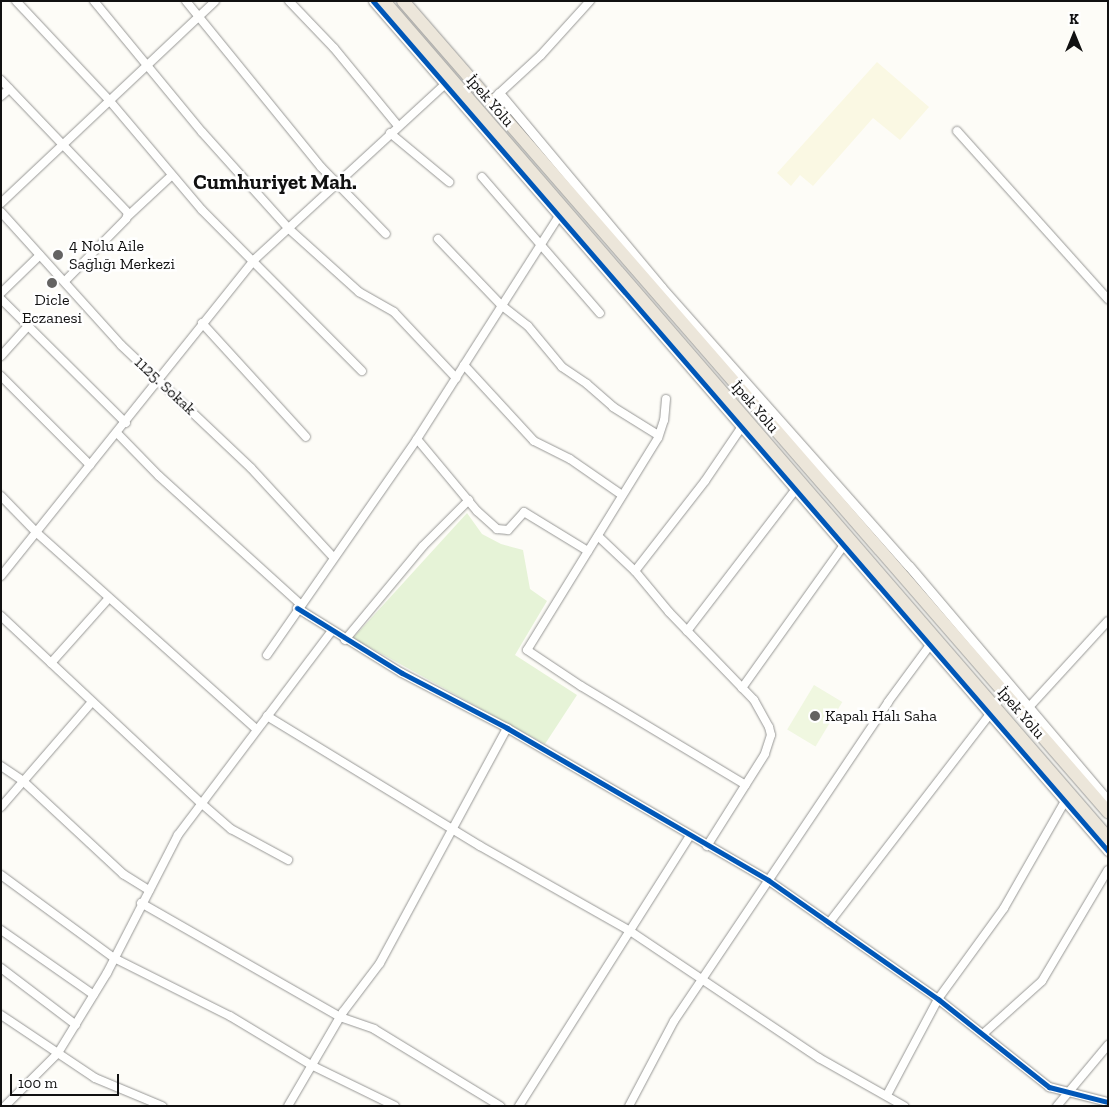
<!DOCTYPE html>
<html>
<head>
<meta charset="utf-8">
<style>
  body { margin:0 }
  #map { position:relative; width:1109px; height:1107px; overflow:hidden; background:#fdfcf7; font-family:"Zilla Slab",serif }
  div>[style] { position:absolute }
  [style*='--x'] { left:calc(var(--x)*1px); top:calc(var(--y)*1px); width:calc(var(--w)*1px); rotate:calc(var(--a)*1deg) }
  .farmland>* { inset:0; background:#faf8e3 }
  .green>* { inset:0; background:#e6f3d7 }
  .pitch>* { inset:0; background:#f0f7e0; transform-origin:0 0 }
  .roads { filter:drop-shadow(0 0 1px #979795) drop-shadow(0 0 1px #979795) }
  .minor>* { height:8px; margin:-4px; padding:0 4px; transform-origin:4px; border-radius:4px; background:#fffffe }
  .tertiary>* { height:9px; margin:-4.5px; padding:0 4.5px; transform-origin:4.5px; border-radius:4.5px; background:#fffffe }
  .trunk>* { height:12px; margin:-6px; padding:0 6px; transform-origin:6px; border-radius:6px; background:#ece6da }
  .cycleway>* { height:5px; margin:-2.5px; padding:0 2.5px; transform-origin:2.5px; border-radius:2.5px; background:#0057b8 }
  .dots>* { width:14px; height:14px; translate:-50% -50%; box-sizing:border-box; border:2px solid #fff; border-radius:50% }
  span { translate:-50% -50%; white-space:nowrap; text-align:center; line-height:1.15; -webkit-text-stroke:5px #fff; paint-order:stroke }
  .street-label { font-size:16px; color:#111 }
  .poi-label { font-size:16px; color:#111 }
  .left { translate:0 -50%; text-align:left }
  .district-label { font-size:21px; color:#111; font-weight:700 }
  .frame { position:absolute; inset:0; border:2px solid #111; pointer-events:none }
  .north { position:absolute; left:1049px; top:10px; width:50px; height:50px; -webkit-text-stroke:4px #fff; paint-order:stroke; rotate:0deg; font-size:14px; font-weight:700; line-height:20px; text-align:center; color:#111 }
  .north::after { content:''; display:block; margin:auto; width:18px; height:22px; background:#111; clip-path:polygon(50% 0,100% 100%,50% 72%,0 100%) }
  .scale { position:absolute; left:10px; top:1074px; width:109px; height:22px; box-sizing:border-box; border:2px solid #111; border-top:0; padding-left:6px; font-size:15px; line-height:18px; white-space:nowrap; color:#111; -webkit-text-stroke:4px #fff; paint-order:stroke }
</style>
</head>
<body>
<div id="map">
  <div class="farmland">
    <i style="clip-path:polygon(877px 62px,929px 107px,900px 140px,873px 118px,813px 186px,800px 175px,791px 186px,777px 173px)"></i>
  </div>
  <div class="green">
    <i style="clip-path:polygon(467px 513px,482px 534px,501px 544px,523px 550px,530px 589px,547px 601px,515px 655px,577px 695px,545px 744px,353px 638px)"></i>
  </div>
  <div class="pitch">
    <i style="left:814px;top:685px;width:33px;height:52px;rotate:31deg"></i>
  </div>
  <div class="roads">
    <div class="minor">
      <i style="--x:16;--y:1;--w:136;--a:46.8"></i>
      <i style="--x:109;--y:100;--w:144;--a:49.8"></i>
      <i style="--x:202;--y:210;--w:227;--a:45.2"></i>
      <i style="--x:94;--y:1;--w:170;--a:50.5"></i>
      <i style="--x:202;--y:132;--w:129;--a:48.1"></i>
      <i style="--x:288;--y:228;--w:96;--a:42"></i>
      <i style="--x:359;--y:292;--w:40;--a:29.7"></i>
      <i style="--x:394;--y:312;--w:91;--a:46.8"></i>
      <i style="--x:186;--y:1;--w:214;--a:50.9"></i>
      <i style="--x:321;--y:167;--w:93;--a:45.9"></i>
      <i style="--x:289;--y:1;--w:65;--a:46.2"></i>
      <i style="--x:334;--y:48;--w:101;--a:50.6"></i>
      <i style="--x:1;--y:80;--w:184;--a:46.3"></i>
      <i style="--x:128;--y:213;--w:6;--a:108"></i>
      <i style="--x:126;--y:219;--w:87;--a:134.5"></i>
      <i style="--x:1;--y:96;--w:11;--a:-41"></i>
      <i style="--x:490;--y:102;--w:69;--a:-42.7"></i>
      <i style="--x:541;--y:55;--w:73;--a:-47.8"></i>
      <i style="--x:957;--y:131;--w:226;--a:48.1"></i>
      <i style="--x:390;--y:133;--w:77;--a:39.7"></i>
      <i style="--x:482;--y:177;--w:180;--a:49.1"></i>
      <i style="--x:1;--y:203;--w:294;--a:-43.3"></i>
      <i style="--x:1;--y:212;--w:179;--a:47.9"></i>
      <i style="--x:121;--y:345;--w:179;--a:43.4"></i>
      <i style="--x:251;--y:468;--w:121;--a:47.3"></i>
      <i style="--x:128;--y:216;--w:59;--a:-42.9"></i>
      <i style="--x:438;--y:239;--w:91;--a:46.3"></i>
      <i style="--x:501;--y:305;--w:34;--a:38"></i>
      <i style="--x:528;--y:326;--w:53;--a:50.3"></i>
      <i style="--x:562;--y:367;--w:30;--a:34"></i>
      <i style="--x:587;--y:384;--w:35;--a:41"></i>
      <i style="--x:613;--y:407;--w:53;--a:31.9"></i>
      <i style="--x:1;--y:293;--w:54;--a:-44.3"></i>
      <i style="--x:1;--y:299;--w:176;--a:44.8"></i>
      <i style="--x:202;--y:323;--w:154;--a:47.6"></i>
      <i style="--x:1;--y:356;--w:40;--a:-48"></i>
      <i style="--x:464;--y:365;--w:103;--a:47.4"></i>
      <i style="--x:534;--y:441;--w:40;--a:26.6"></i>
      <i style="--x:570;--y:459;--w:63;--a:34.7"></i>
      <i style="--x:1;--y:376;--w:126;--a:45"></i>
      <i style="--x:666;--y:399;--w:21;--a:95"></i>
      <i style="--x:664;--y:420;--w:19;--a:108"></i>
      <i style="--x:658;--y:438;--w:249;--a:121.7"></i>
      <i style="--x:527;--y:650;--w:65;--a:33.7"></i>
      <i style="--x:581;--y:686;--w:192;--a:31"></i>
      <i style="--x:117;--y:433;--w:60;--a:45.7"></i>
      <i style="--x:159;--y:476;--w:190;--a:42.2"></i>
      <i style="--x:417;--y:439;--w:94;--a:50.2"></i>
      <i style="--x:477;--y:511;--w:27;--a:42"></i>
      <i style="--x:497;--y:529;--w:11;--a:5"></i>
      <i style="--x:508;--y:530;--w:24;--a:-48"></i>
      <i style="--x:524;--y:512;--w:75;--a:31.4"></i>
      <i style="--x:1;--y:496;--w:52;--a:45.8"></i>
      <i style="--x:37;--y:533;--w:294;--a:41.8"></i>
      <i style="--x:598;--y:536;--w:51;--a:43.4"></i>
      <i style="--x:635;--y:571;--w:53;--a:50.3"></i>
      <i style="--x:669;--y:612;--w:122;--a:46"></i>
      <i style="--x:754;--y:700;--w:31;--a:61"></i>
      <i style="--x:769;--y:727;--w:8;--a:76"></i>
      <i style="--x:771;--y:735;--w:20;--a:108"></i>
      <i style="--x:765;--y:754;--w:109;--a:122.2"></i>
      <i style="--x:635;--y:571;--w:114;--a:-52.1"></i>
      <i style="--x:705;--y:481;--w:64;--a:-55.8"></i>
      <i style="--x:1;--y:576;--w:406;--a:-51.3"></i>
      <i style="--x:255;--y:259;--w:258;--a:-42.6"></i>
      <i style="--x:297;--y:608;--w:123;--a:31.8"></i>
      <i style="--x:402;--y:673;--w:119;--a:27.6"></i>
      <i style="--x:507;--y:728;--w:302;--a:30.2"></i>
      <i style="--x:768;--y:880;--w:208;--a:35"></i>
      <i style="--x:938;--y:999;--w:142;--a:38.4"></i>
      <i style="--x:1049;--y:1087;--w:61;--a:14.3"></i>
      <i style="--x:1;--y:616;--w:274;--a:43.1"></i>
      <i style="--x:201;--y:803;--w:40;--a:41"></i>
      <i style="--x:231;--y:829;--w:65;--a:28.5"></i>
      <i style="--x:687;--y:631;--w:179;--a:-52.5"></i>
      <i style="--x:345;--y:640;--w:122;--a:-50.3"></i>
      <i style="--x:423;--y:546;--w:65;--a:-45"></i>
      <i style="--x:267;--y:655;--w:263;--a:-55.2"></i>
      <i style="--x:417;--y:439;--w:264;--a:-57.5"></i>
      <i style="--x:51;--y:663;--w:87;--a:-48.3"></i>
      <i style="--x:742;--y:688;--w:176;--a:-54.5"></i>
      <i style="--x:1030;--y:706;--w:115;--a:-47.5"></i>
      <i style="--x:267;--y:716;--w:250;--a:31.4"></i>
      <i style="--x:480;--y:846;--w:172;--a:29.5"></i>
      <i style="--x:630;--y:931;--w:228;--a:33.9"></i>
      <i style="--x:819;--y:1058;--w:98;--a:29.5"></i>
      <i style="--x:1;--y:766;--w:27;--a:34"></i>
      <i style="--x:23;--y:781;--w:137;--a:42.9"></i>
      <i style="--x:123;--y:874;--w:31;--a:32"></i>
      <i style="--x:1;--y:807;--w:139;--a:-49.1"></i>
      <i style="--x:1;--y:875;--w:140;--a:36.3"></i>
      <i style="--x:114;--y:958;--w:130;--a:26.6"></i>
      <i style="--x:230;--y:1016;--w:97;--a:31.1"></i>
      <i style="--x:313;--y:1066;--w:91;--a:26"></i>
      <i style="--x:141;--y:903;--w:229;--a:29.8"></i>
      <i style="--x:340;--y:1017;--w:36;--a:19"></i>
      <i style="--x:374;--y:1029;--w:148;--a:31.4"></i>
      <i style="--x:829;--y:923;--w:264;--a:-52.4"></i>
      <i style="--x:1;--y:930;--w:113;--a:35"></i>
      <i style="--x:1;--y:968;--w:94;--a:37.2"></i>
      <i style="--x:1;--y:1015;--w:113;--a:33.8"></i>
      <i style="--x:95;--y:1078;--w:73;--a:22.7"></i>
      <i style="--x:983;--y:1034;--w:79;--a:-41.9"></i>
      <i style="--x:1042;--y:981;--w:129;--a:-59.3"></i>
      <i style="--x:887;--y:1095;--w:109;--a:-62"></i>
      <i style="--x:938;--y:999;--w:112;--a:-54"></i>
      <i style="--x:1004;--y:908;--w:123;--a:-60.3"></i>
      <i style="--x:5;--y:1106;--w:75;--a:-45"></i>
      <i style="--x:58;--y:1053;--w:94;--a:-58.5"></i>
      <i style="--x:107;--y:973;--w:155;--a:-62.8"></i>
      <i style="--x:178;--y:835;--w:256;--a:-53"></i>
      <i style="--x:288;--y:1106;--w:109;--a:-59.7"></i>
      <i style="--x:343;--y:1012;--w:61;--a:-52.9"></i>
      <i style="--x:380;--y:963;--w:267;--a:-61.6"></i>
      <i style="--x:519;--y:1106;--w:320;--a:-57.7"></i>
      <i style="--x:629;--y:1106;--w:96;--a:-62.1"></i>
      <i style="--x:674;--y:1021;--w:384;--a:-56.1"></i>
      <i style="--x:888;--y:702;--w:71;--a:-53.6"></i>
      <i style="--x:1057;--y:1106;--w:80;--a:-50.1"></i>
    </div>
    <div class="tertiary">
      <i style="--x:373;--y:1;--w:1124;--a:49.15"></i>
      <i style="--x:499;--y:93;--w:253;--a:50.1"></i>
      <i style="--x:661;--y:287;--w:373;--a:48.4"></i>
      <i style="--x:909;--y:566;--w:308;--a:49.7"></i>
    </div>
    <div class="trunk">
      <i style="--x:384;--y:1;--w:1107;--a:49.14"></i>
      <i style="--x:403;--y:1;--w:1075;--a:49"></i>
    </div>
  </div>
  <div class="cycleway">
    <i style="--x:373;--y:1;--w:1124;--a:49.15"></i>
    <i style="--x:297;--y:608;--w:123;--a:31.8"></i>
    <i style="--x:402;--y:673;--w:119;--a:27.6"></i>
    <i style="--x:507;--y:728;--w:302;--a:30.2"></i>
    <i style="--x:768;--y:880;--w:208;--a:35"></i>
    <i style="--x:938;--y:999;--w:142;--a:38.4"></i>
    <i style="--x:1049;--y:1087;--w:61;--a:14.3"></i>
  </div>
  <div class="dots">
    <i style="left:58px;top:255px;background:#646362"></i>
    <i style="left:52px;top:283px;background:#646362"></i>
    <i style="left:815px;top:716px;background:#646362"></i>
  </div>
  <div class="street-label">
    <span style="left:490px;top:101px;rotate:49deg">İpek Yolu</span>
    <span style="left:165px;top:386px;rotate:43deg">1125. Sokak</span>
    <span style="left:755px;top:407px;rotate:49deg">İpek Yolu</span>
    <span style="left:1021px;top:713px;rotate:49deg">İpek Yolu</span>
  </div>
  <div class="poi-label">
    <span class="left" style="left:69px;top:255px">4 Nolu Aile<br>Sağlığı Merkezi</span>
    <span style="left:52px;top:309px">Dicle<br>Eczanesi</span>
    <span class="left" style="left:825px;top:716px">Kapalı Halı Saha</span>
  </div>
  <div class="district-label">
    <span style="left:275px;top:182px">Cumhuriyet Mah.</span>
  </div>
  <div class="frame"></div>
  <div class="north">K</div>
  <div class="scale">100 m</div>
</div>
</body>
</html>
